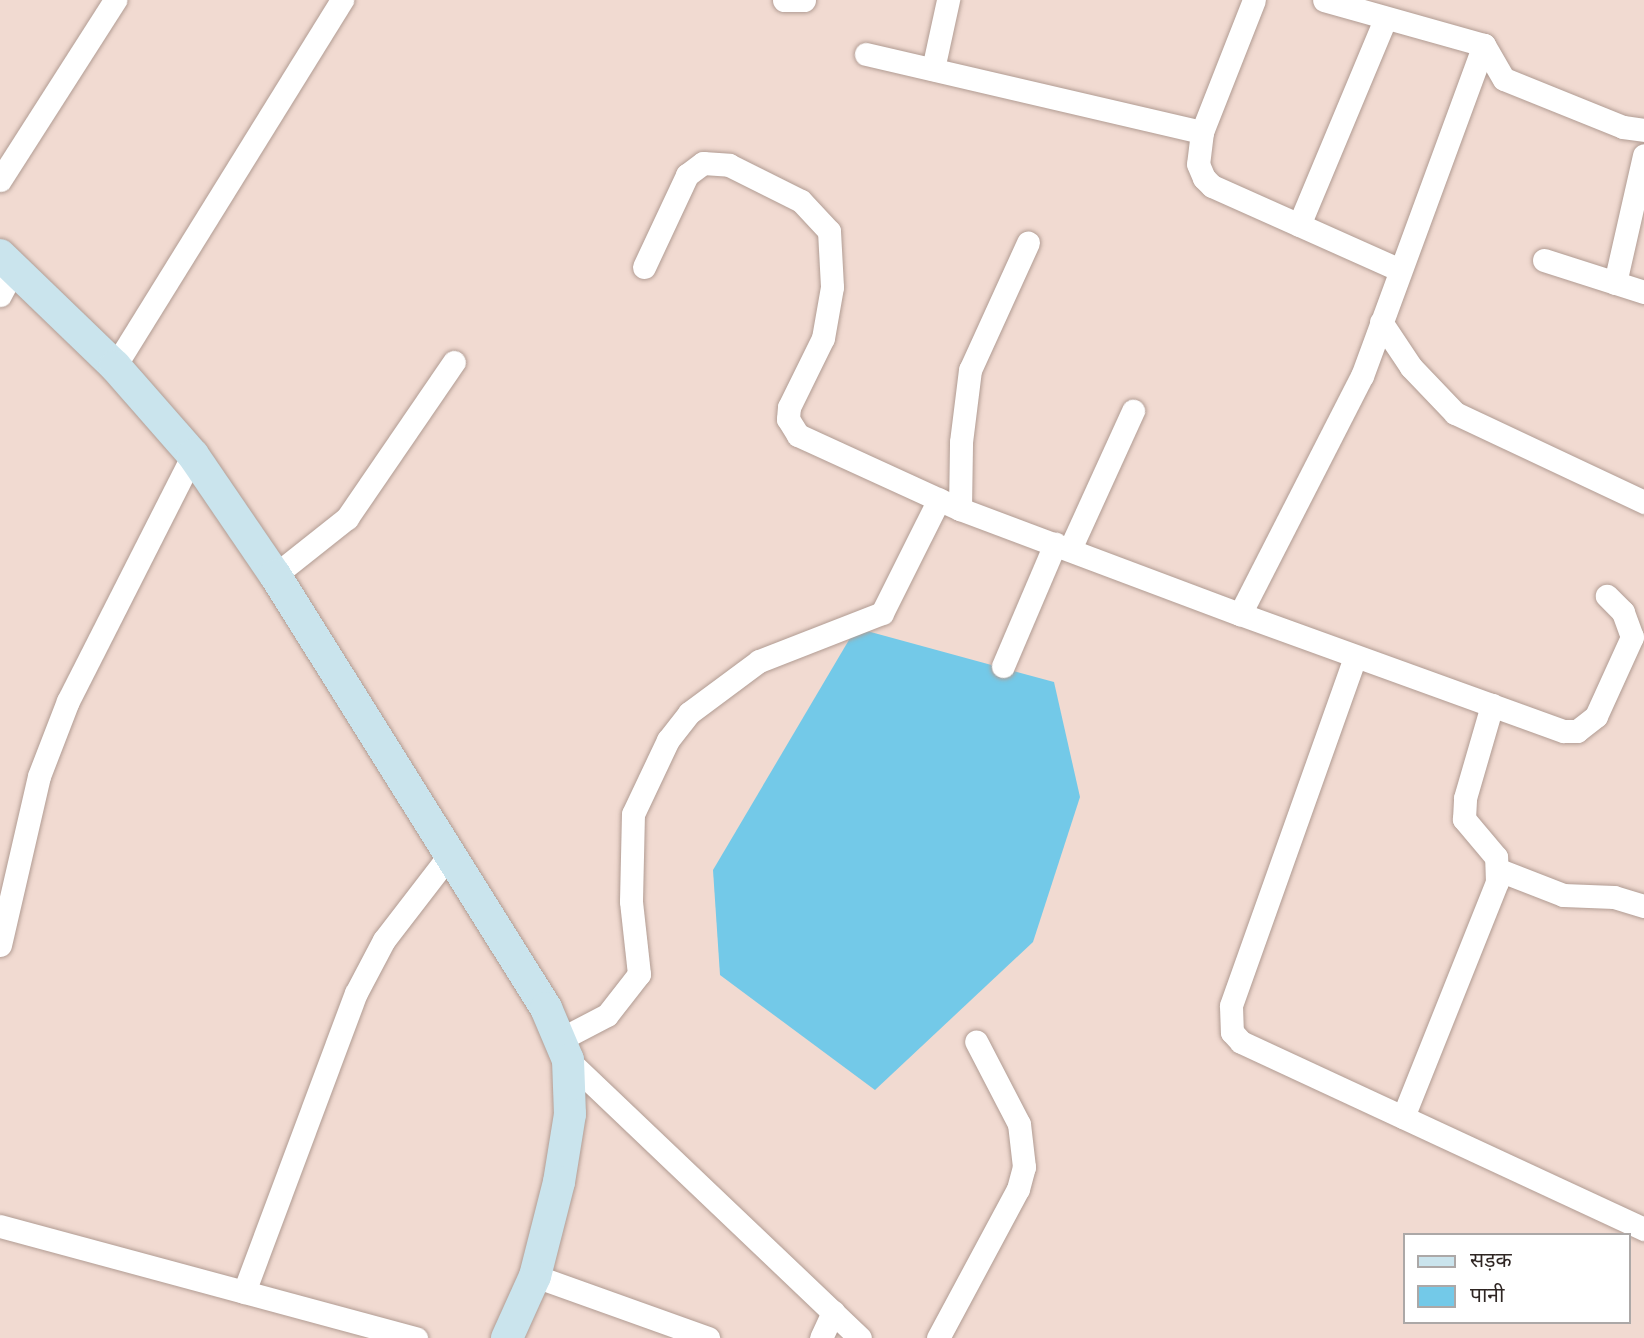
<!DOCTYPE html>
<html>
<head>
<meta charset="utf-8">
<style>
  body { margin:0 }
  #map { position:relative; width:1644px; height:1338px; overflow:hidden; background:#f1dad1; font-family:"Fira Sans","Noto Sans Devanagari",sans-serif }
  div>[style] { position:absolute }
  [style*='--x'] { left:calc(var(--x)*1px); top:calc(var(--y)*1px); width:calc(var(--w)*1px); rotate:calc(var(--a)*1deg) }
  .water>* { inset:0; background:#73c9e8 }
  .roads { filter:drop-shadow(0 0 2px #b19c93) drop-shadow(0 0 2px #b19c93) }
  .street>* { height:23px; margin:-11.5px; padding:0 11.5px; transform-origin:11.5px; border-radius:11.5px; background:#fff }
  .secondary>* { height:32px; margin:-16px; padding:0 16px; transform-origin:16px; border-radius:16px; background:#cae4ed }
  span { translate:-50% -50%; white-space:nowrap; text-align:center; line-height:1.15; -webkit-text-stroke:7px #fff; paint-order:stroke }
  .legend { position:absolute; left:1403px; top:1233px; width:228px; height:91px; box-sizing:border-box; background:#fff; border:2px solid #aca8a7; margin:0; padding:9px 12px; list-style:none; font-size:21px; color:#2f2623 }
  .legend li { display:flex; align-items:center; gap:14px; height:35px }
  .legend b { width:35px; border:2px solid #aca8a7 }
</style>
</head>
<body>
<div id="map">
  <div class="water">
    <i style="clip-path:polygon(856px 628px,1054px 682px,1080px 797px,1033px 942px,875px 1090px,720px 975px,713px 870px)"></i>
  </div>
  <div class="roads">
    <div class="street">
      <i style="--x:784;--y:0;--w:20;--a:0"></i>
      <i style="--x:1254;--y:0;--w:142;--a:111.5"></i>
      <i style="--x:1202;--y:132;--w:32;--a:97"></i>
      <i style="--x:1198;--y:164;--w:15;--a:67"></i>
      <i style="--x:1204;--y:178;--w:11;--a:45"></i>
      <i style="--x:1212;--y:186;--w:206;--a:24.1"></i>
      <i style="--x:1484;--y:45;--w:39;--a:60"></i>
      <i style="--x:1504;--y:79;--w:128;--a:22"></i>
      <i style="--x:1623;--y:127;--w:21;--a:8"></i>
      <i style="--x:866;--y:54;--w:345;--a:13.1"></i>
      <i style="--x:933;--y:69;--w:71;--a:-77.7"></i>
      <i style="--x:0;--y:180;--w:214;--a:-57.4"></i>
      <i style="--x:1299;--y:225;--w:223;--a:-67.3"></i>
      <i style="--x:1544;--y:260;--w:105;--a:17.7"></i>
      <i style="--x:644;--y:267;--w:102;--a:-64.9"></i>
      <i style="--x:687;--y:175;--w:20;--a:-37"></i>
      <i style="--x:703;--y:163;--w:26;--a:4"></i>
      <i style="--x:729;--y:165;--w:80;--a:26.6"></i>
      <i style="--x:801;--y:201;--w:41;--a:47"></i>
      <i style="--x:829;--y:231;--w:56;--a:86.9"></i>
      <i style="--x:832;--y:287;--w:52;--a:100"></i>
      <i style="--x:823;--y:338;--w:77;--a:116.2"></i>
      <i style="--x:789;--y:407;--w:12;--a:95"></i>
      <i style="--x:788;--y:419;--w:19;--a:58"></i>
      <i style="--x:798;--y:435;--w:178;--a:24.6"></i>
      <i style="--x:960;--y:509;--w:299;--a:20.6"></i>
      <i style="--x:1240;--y:614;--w:267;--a:-62.9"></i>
      <i style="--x:1362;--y:376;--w:353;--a:-69.8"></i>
      <i style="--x:1484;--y:45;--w:166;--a:-164.3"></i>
      <i style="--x:1615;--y:283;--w:131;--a:-77.2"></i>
      <i style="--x:0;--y:295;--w:30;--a:-62"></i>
      <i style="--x:1381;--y:322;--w:54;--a:56.3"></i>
      <i style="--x:1411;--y:367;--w:64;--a:46.3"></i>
      <i style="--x:1455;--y:413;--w:209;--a:25.2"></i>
      <i style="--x:115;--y:366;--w:431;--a:-58.2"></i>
      <i style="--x:960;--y:509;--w:67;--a:-89.1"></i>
      <i style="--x:961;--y:442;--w:73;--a:-82.9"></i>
      <i style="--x:970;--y:370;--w:140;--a:-65.5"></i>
      <i style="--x:1070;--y:549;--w:152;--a:-65.5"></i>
      <i style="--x:275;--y:575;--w:92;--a:-38.4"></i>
      <i style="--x:347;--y:518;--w:189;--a:-55.6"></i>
      <i style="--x:1240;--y:614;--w:344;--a:19.9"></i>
      <i style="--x:1564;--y:731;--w:13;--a:0"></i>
      <i style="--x:1577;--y:731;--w:24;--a:-38"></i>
      <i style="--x:1596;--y:716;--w:87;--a:-65.5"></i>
      <i style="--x:1632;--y:637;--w:27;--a:-110"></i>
      <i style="--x:1623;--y:612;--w:23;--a:-135"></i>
      <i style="--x:1355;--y:657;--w:370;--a:109.6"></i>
      <i style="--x:1231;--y:1006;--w:26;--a:88"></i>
      <i style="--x:1232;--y:1032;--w:13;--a:48"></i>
      <i style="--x:1241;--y:1042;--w:444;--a:24.9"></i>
      <i style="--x:1003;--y:666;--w:133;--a:-66.9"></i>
      <i style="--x:1499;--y:870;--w:69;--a:21.3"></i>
      <i style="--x:1563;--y:895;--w:51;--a:2.2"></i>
      <i style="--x:1614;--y:897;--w:31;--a:17"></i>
      <i style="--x:0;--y:945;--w:173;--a:-77"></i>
      <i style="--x:39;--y:776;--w:80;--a:-68.9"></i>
      <i style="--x:68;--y:701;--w:276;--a:-63.1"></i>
      <i style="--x:559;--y:1040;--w:54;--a:-27.5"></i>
      <i style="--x:607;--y:1015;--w:52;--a:-52"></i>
      <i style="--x:639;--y:974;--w:73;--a:-96.3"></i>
      <i style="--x:631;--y:901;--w:87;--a:-88.7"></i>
      <i style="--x:633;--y:814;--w:82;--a:-64.7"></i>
      <i style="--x:668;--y:740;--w:34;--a:-52"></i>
      <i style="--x:689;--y:713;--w:87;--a:-36.6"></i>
      <i style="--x:759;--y:661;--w:132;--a:-21.3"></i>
      <i style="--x:882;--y:613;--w:127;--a:-63.4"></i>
      <i style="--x:568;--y:1060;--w:403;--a:43.6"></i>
      <i style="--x:1403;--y:1117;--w:253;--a:-68.2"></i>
      <i style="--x:1497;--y:882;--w:25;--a:-92"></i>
      <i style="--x:1496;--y:857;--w:50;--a:-130.1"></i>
      <i style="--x:1464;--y:819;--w:21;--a:-87"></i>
      <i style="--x:1465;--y:798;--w:97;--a:-73.8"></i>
      <i style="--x:0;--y:1226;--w:431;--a:15.1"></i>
      <i style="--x:535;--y:1276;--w:184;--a:19.7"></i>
      <i style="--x:244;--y:1292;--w:319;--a:-69.5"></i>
      <i style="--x:356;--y:993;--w:60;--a:-62.2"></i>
      <i style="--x:384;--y:940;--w:105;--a:-52.4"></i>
      <i style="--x:821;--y:1338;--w:29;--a:-65"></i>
      <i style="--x:938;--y:1338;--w:169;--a:-61.8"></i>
      <i style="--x:1018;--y:1189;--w:23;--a:-75"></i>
      <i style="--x:1024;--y:1167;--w:43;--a:-96.6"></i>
      <i style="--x:1019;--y:1124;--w:93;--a:-117.4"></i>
    </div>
    <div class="secondary">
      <i style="--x:0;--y:255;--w:160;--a:44"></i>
      <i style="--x:115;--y:366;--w:118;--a:48.8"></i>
      <i style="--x:193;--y:455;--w:145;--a:55.7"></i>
      <i style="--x:275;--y:575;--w:511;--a:57.96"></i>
      <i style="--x:546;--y:1008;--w:56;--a:67.1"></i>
      <i style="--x:568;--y:1060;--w:54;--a:87.9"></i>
      <i style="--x:570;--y:1114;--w:69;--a:99.2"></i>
      <i style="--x:559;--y:1182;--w:97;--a:104.3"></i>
      <i style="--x:535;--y:1276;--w:68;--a:114.3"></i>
    </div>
  </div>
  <ul class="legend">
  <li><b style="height:9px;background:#cae4ed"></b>सड़क</li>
  <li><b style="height:19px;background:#73c9e8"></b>पानी</li>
  </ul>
</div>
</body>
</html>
